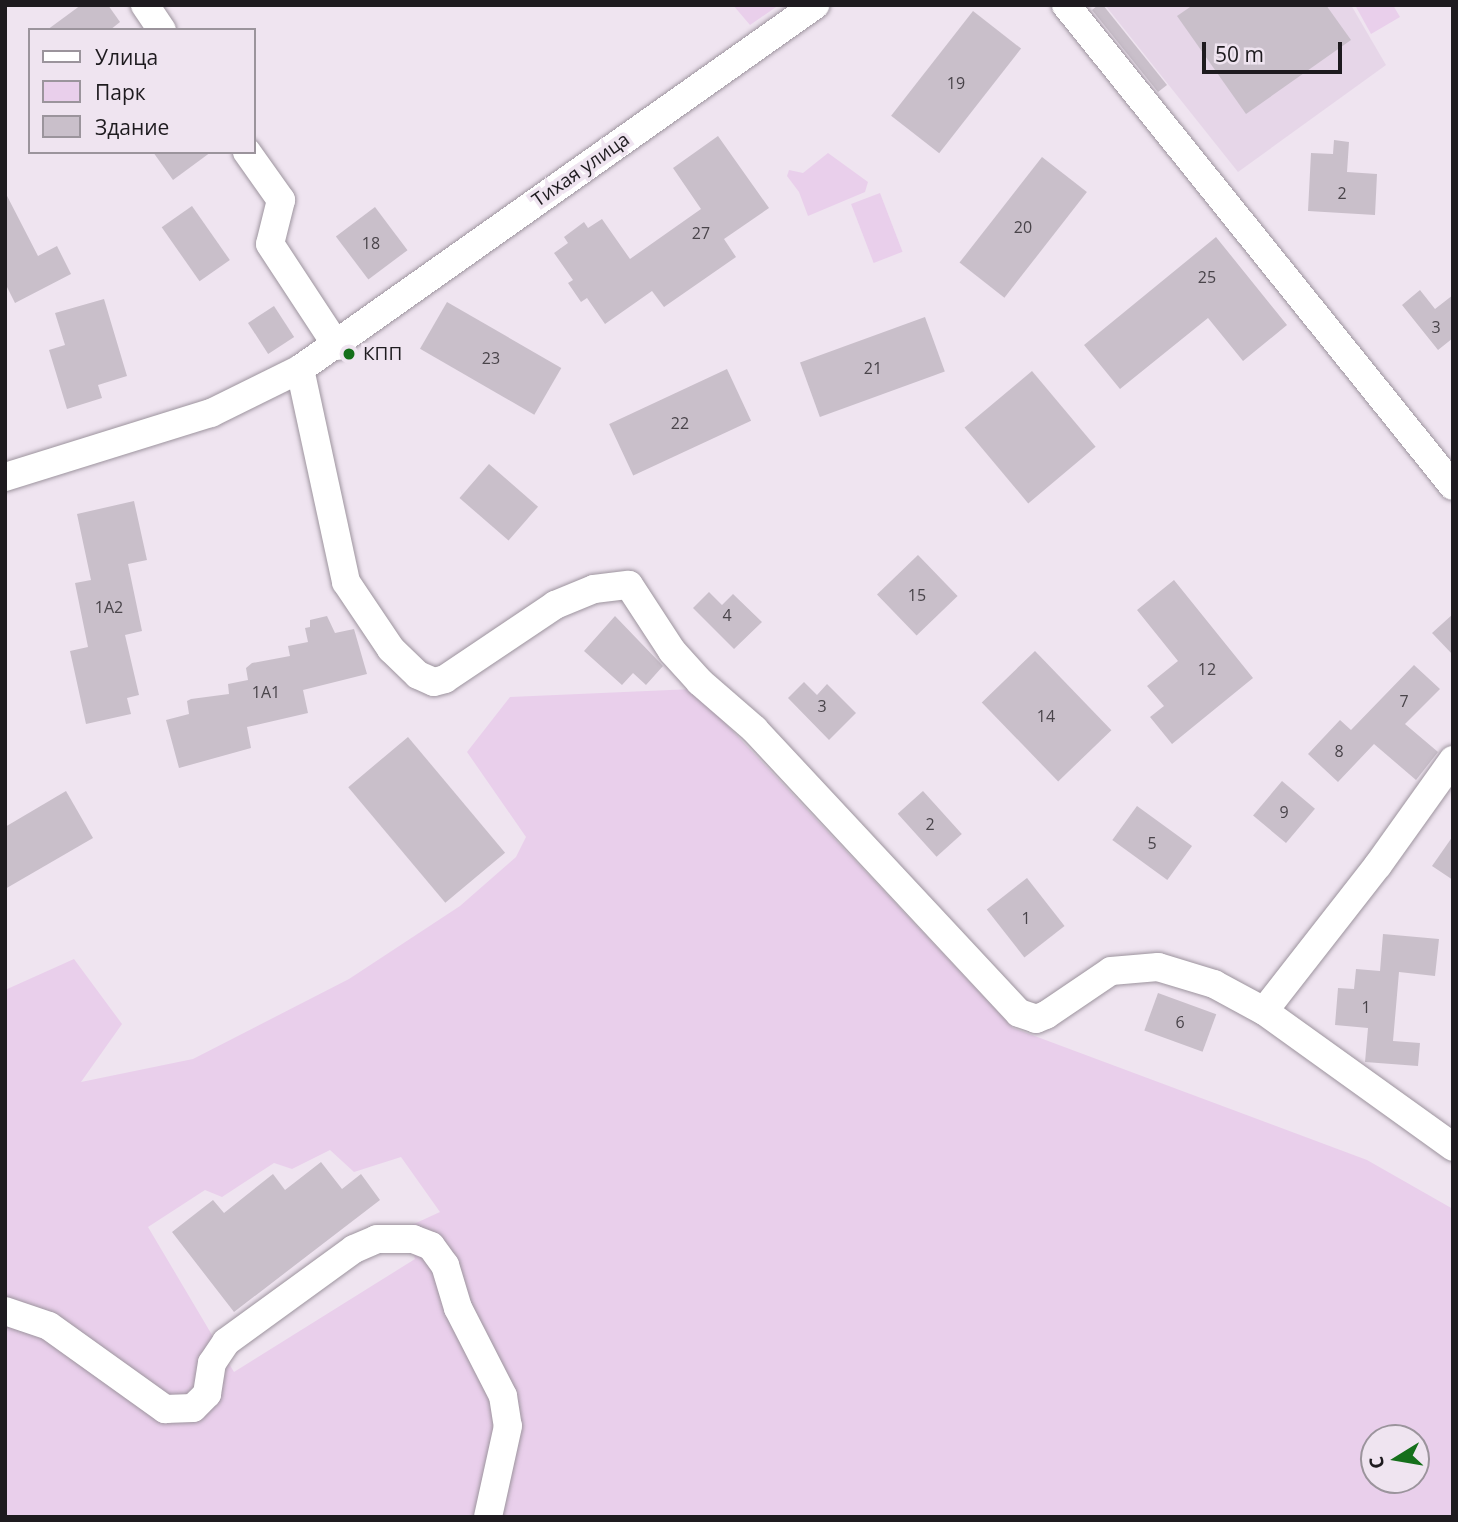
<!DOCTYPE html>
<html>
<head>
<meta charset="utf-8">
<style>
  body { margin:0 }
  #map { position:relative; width:1458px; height:1522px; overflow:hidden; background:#efe4f0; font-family:"Open Sans",sans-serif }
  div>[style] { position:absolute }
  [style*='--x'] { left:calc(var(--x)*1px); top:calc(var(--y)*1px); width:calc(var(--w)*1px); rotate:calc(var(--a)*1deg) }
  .built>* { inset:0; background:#e6d6e8 }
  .green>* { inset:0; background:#e9cfeb; transform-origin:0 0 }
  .building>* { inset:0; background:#c9bfca; transform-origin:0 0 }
  .roads { filter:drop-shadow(0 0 2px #9d949e) drop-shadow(0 0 2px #9d949e) }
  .minor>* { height:28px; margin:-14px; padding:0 14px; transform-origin:14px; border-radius:14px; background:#fff }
  .dots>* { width:19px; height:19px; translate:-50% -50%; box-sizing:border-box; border:4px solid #efe4f0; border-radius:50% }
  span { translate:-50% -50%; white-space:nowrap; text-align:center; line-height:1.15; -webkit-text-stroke:7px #efe4f0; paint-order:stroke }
  .number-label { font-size:16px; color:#49444a }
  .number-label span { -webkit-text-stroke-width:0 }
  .street-label { font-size:19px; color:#1e1b1f }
  .poi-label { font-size:19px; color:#1e1b1f }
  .left { translate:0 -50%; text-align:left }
  .frame { position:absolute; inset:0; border:7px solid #1e1b1f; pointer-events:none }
  .legend { position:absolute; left:28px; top:28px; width:228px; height:126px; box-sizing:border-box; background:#efe4f0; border:2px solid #9b949c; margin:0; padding:9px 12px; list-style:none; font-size:21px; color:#1e1b1f }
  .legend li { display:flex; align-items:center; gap:14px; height:35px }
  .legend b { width:35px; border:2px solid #9b949c }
  .north { position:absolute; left:1360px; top:1424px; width:70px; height:70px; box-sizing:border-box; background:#efe4f0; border:2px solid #9b949c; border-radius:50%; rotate:259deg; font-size:19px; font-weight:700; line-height:28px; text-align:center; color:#1e1b1f }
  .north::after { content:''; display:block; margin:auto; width:24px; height:32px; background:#156f1b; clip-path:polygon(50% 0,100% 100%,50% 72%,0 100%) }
  .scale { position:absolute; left:1202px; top:42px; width:140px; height:32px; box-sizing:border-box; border:4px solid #1e1b1f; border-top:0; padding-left:9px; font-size:21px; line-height:24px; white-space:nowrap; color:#1e1b1f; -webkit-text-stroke:5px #efe4f0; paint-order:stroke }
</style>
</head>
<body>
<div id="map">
  <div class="built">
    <i style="clip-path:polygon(1105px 5px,1351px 5px,1386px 65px,1238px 172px)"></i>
  </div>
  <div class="green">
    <i style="clip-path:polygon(733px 5px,779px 5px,750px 25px)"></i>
    <i style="clip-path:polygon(1355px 5px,1393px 5px,1400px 17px,1371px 34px)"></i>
    <i style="clip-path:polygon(828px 153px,868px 182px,865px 192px,808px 216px,799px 192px,787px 176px,789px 170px,803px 173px)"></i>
    <i style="left:880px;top:193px;width:63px;height:31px;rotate:69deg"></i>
    <i style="clip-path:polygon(evenodd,693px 689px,1013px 1028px,1367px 1160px,1453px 1209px,1453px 1517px,5px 1517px,5px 990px,74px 959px,122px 1024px,81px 1082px,193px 1059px,349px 979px,460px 906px,516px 857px,526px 837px,467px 752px,510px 697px,693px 689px,330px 1150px,354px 1172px,401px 1157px,440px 1212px,403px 1229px,415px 1259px,234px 1372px,148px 1227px,205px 1190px,222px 1197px,274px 1163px,292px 1169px,330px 1150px,693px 689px,1374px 1438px,1416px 1438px,1416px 1480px,1374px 1480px,1374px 1438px)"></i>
  </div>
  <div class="building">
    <i style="clip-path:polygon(81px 5px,108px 5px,120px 22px,110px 30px,47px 30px)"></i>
    <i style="clip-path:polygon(1098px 5px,1103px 5px,1167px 85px,1158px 92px,1092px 10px)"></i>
    <i style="clip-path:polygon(1193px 5px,1326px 5px,1351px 40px,1246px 114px,1177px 16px)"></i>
    <i style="left:973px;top:11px;width:61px;height:133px;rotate:38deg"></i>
    <i style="clip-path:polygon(718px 136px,769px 208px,724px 239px,736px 257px,664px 307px,652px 291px,605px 324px,587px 298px,581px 302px,568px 283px,573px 280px,554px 253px,568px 243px,564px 237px,584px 222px,588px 228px,602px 219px,630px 259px,701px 209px,673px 168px)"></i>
    <i style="clip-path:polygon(1334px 140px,1349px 142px,1347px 172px,1377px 174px,1375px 215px,1308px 211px,1311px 153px,1333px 154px)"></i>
    <i style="clip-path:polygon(153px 152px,211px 152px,173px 180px)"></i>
    <i style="left:1042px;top:157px;width:57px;height:134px;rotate:38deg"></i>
    <i style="clip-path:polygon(5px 192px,38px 256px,57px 246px,71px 274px,15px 303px,5px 283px)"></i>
    <i style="left:192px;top:206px;width:66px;height:37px;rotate:55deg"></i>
    <i style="left:375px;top:207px;width:54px;height:49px;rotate:53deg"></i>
    <i style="clip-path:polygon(1216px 237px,1287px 325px,1243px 361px,1208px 318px,1120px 389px,1084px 345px)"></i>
    <i style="clip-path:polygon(1420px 290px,1435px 309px,1453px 295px,1453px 338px,1438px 350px,1402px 305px)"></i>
    <i style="clip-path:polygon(104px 299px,127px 376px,98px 385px,102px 398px,67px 409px,49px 350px,65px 345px,55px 313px)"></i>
    <i style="left:447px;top:302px;width:132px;height:54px;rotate:30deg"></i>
    <i style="left:274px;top:306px;width:37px;height:31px;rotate:57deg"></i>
    <i style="left:925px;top:317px;width:58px;height:133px;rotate:70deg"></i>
    <i style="left:727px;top:369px;width:57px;height:130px;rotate:65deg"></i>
    <i style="left:1032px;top:371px;width:99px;height:88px;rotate:50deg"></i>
    <i style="left:489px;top:464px;width:65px;height:45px;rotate:41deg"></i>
    <i style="clip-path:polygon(134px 501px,147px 560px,128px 564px,142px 631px,125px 635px,139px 695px,127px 698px,131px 714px,86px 724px,70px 651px,88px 647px,75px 583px,91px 580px,77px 514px)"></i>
    <i style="left:918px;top:555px;width:57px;height:57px;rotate:46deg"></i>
    <i style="clip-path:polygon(1174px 580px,1253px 678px,1172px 744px,1150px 717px,1164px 706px,1147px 686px,1178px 661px,1137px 610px)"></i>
    <i style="clip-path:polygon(709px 592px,722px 605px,733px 594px,762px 622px,734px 649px,693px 608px)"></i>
    <i style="clip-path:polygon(1453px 614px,1453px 655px,1432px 633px)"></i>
    <i style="clip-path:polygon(327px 616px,335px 633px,354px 629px,367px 674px,303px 690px,308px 713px,247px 727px,251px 748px,179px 768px,166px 720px,189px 714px,187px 701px,191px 699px,229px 694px,228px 684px,248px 680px,246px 668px,252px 663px,290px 656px,288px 646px,308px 642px,305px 628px,310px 627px,310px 620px)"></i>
    <i style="clip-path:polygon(615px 616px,663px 666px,646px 685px,633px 673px,622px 685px,584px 651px)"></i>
    <i style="left:1035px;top:651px;width:110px;height:74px;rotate:46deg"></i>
    <i style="clip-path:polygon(1414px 665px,1440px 689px,1405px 724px,1438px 752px,1416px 780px,1374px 744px,1338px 782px,1308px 754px,1340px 720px,1351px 730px)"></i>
    <i style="clip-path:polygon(804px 682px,817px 695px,827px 684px,856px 713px,829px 740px,788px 698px)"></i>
    <i style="left:408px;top:737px;width:151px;height:78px;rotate:50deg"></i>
    <i style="left:1282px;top:781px;width:43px;height:45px;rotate:40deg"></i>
    <i style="clip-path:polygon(66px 791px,93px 838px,5px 889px,5px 827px)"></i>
    <i style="left:923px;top:791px;width:58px;height:34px;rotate:48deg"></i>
    <i style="left:1137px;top:806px;width:68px;height:42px;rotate:36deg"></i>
    <i style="clip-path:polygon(1453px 836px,1453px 880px,1432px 866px)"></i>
    <i style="left:1027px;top:878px;width:61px;height:51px;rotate:52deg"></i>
    <i style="clip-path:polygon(1383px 934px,1439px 939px,1435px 976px,1399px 972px,1393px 1041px,1420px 1043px,1418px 1066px,1365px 1062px,1368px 1028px,1335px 1025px,1338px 988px,1354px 989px,1356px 969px,1380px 971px)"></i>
    <i style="left:1158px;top:993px;width:62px;height:40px;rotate:20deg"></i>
    <i style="clip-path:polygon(321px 1162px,342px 1189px,361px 1174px,380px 1200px,234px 1312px,172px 1232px,213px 1200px,224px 1213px,273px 1174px,285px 1190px)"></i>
  </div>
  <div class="roads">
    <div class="minor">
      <i style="--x:145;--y:5;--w:30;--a:56"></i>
      <i style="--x:1066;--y:5;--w:617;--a:51.18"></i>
      <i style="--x:247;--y:152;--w:59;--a:54.7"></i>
      <i style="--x:281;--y:200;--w:45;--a:104"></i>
      <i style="--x:270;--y:244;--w:122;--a:56.7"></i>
      <i style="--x:300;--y:369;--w:218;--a:77.8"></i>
      <i style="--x:346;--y:582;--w:81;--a:56.1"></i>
      <i style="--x:391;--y:649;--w:37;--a:44"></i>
      <i style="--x:418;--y:675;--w:17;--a:24"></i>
      <i style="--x:434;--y:682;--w:11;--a:-15"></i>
      <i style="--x:445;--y:679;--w:133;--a:-33.9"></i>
      <i style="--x:555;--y:605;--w:42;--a:-22.3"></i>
      <i style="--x:594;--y:589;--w:35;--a:-7"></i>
      <i style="--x:629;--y:585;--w:79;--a:56.9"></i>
      <i style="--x:672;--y:651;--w:42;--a:47.9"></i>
      <i style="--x:700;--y:682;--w:72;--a:41"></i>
      <i style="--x:754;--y:729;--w:388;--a:47"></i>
      <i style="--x:1019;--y:1013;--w:18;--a:19"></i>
      <i style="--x:1036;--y:1019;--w:11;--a:-22"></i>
      <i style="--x:1046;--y:1015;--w:78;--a:-34.1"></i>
      <i style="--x:1111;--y:971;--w:47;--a:-4.9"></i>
      <i style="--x:1158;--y:967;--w:59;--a:16.9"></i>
      <i style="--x:1214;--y:984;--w:57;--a:28.4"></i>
      <i style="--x:5;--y:477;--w:216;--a:-17.3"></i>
      <i style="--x:211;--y:413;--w:99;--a:-26.3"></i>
      <i style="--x:300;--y:369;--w:631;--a:-35.25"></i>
      <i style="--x:1453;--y:760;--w:129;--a:125.5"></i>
      <i style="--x:1378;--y:865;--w:185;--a:128"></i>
      <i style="--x:1264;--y:1011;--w:233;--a:35.7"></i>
      <i style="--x:5;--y:1311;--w:46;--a:18.8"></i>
      <i style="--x:49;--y:1326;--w:143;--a:35.6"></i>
      <i style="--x:165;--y:1409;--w:28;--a:-2"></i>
      <i style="--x:193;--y:1408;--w:20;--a:-45"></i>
      <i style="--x:207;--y:1394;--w:31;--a:-81"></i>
      <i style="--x:212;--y:1363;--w:25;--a:-56"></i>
      <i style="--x:226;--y:1342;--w:158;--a:-36"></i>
      <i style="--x:354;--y:1249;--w:25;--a:-23"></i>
      <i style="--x:377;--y:1239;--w:36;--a:0"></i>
      <i style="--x:413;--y:1239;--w:19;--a:21"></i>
      <i style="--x:431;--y:1246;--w:24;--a:54"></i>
      <i style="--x:445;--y:1265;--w:45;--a:73.2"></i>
      <i style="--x:458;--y:1308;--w:99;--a:62.9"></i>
      <i style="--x:503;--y:1396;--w:30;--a:81"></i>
      <i style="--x:508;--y:1426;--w:93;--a:102.4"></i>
    </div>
  </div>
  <div class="dots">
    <i style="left:349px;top:354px;background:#156f1b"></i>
  </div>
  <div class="number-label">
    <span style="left:956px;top:83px">19</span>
    <span style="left:1342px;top:193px">2</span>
    <span style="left:1023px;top:227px">20</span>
    <span style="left:701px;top:233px">27</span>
    <span style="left:371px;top:243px">18</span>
    <span style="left:1207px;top:277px">25</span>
    <span style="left:1436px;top:327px">3</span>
    <span style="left:491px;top:358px">23</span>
    <span style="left:873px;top:368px">21</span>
    <span style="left:680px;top:423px">22</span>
    <span style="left:917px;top:595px">15</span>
    <span style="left:109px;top:607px">1А2</span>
    <span style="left:727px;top:615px">4</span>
    <span style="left:1207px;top:669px">12</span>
    <span style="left:266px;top:692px">1А1</span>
    <span style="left:1404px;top:701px">7</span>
    <span style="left:822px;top:706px">3</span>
    <span style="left:1046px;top:716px">14</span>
    <span style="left:1339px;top:751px">8</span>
    <span style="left:1284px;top:812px">9</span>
    <span style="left:930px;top:824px">2</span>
    <span style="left:1152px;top:843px">5</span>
    <span style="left:1026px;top:918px">1</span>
    <span style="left:1366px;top:1007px">1</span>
    <span style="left:1180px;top:1022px">6</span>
  </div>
  <div class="street-label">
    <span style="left:581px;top:170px;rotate:-35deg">Тихая улица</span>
  </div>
  <div class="poi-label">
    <span class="left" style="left:363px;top:354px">КПП</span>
  </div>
  <div class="frame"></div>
  <ul class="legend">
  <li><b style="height:9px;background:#fff"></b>Улица</li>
  <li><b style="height:19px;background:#e9cfeb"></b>Парк</li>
  <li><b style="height:19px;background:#c9bfca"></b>Здание</li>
  </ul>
  <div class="north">С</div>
  <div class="scale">50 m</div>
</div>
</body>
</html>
